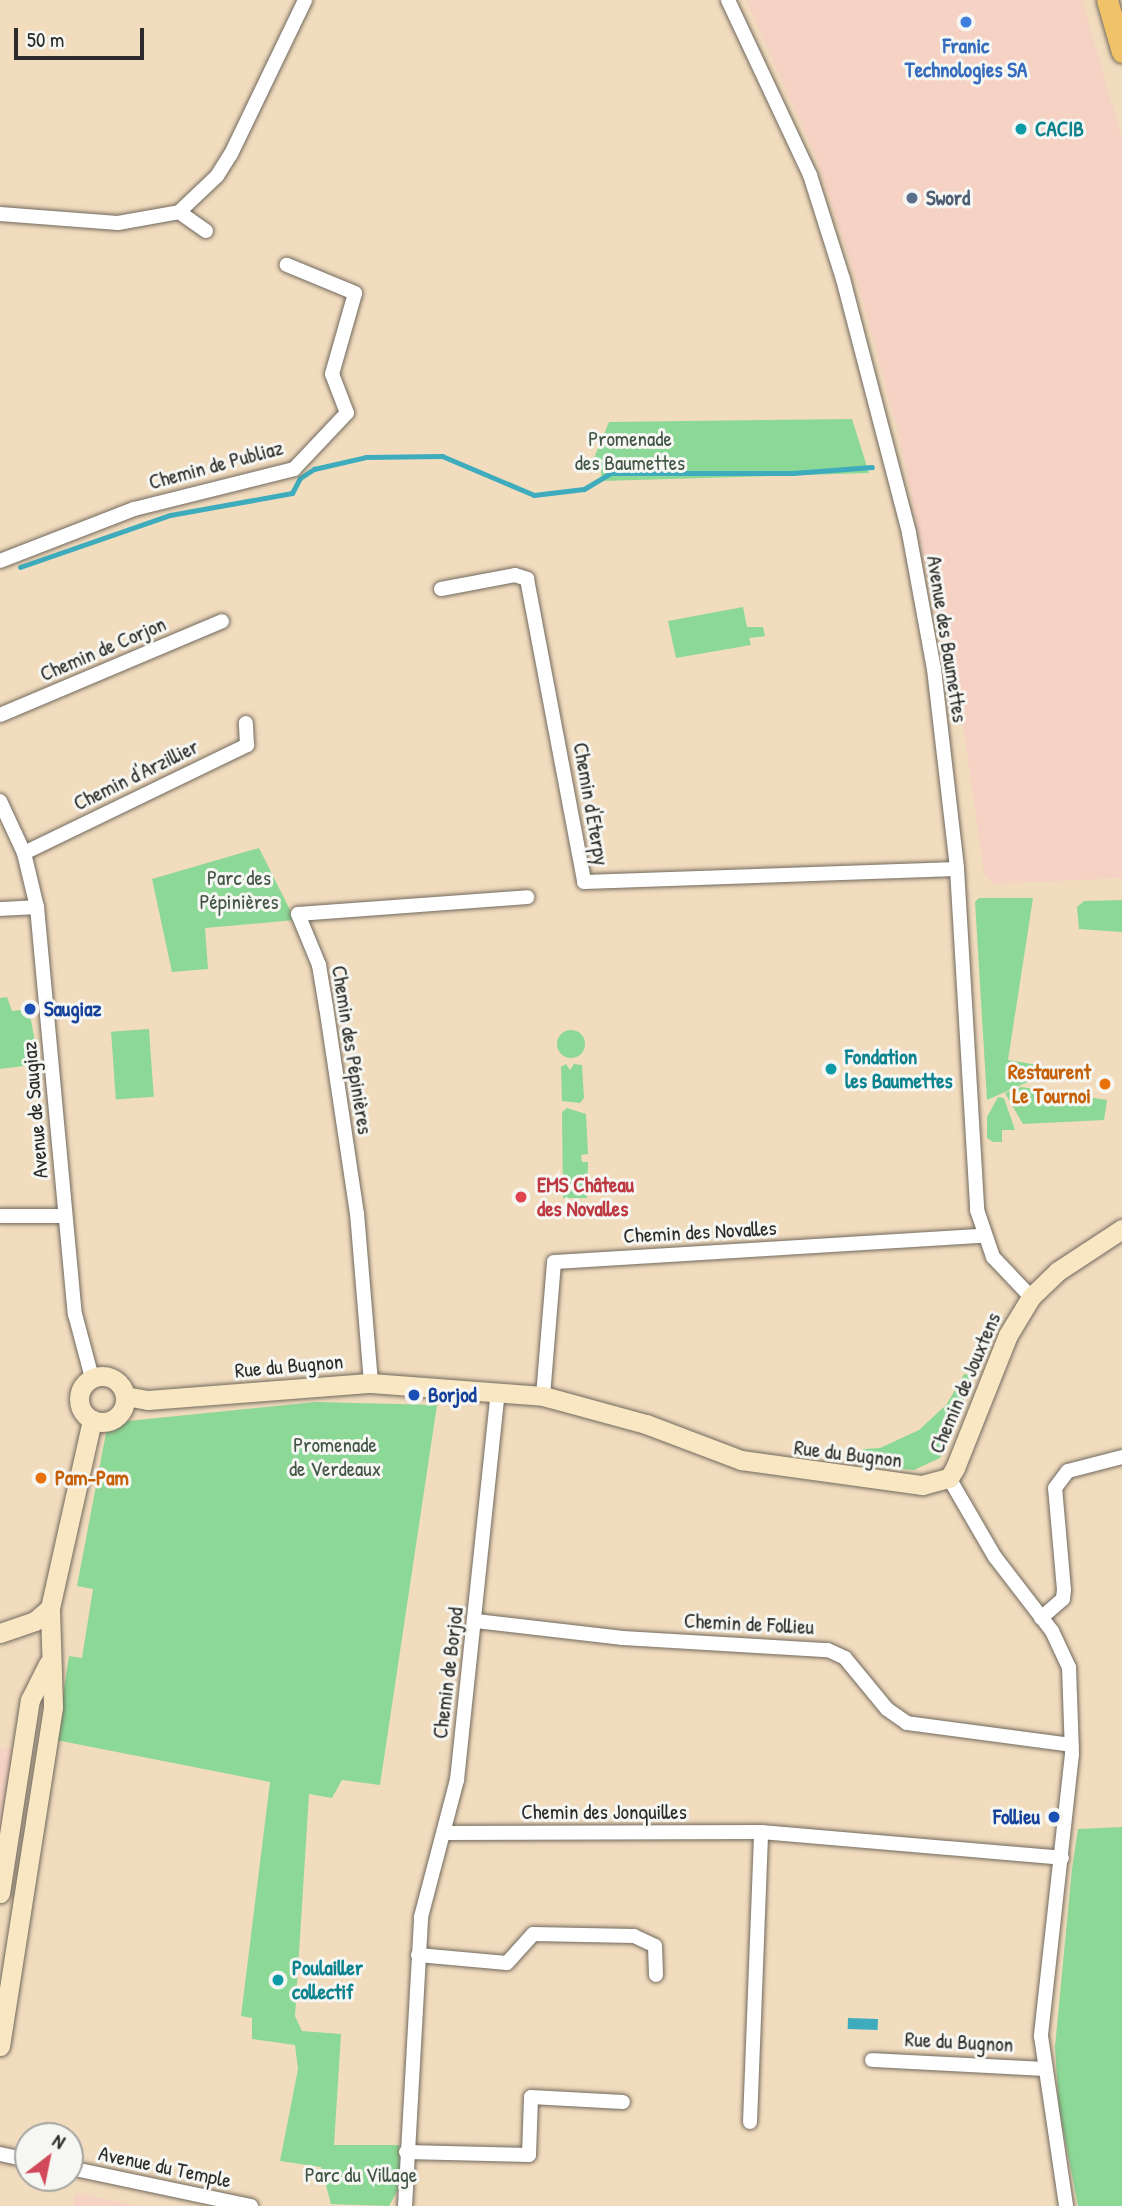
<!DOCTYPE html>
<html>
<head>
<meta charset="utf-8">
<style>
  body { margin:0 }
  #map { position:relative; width:1122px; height:2206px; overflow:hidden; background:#f2dcbe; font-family:"Patrick Hand",sans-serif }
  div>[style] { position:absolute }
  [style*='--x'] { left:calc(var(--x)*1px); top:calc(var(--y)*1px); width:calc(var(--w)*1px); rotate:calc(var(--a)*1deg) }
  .built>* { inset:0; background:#f5d2c3 }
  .green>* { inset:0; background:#8cd896; transform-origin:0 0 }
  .round { border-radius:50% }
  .water>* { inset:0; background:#3eacbc; transform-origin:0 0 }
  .stream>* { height:5px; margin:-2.5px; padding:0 2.5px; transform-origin:2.5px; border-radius:2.5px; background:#3eacbc }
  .roads { filter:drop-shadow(0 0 2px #71695e) drop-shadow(0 0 2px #71695e) }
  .street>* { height:14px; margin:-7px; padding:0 7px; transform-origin:7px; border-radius:7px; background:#fff }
  .secondary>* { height:19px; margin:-9.5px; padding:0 9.5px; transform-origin:9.5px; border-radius:9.5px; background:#f9e7c3 }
  .secondary>.ring { margin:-9.5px; padding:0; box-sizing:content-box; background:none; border:19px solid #f9e7c3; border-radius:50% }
  .primary>* { height:21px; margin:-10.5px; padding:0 10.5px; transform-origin:10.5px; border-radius:10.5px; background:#f1c369 }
  .dots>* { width:19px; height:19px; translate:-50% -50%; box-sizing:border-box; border:4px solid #f6f6f2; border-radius:50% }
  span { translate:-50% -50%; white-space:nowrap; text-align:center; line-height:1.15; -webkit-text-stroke:6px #f6f6f2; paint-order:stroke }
  .shop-label { font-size:21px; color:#366cbe; font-weight:700 }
  .culture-label { font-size:21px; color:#0d838f; font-weight:700 }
  .left { translate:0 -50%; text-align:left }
  .service-label { font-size:21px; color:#4e5e75; font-weight:700 }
  .park-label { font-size:21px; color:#435646 }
  .street-label { font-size:21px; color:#2b2b2b }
  .transit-label { font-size:21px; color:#164399; font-weight:700 }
  .right { translate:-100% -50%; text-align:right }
  .food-label { font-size:21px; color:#c56008; font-weight:700 }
  .health-label { font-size:21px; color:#be3a42; font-weight:700 }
  .north { position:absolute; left:14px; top:2122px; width:70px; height:70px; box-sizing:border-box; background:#f6f6f2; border:2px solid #a5a5a2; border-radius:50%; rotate:32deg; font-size:19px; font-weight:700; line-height:28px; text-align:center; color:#2b2b2b }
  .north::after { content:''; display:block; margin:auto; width:24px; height:32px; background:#d1495b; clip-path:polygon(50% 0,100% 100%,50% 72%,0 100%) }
  .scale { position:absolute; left:14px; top:28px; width:130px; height:32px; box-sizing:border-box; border:4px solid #2b2b2b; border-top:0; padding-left:9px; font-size:21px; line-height:24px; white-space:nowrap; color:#2b2b2b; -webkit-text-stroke:5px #f6f6f2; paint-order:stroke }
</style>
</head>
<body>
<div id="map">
  <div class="built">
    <i style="clip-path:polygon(746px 0,1082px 0,1122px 138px,1122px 878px,993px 884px,984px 874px,958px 688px,945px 666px,899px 436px,864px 305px,817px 160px)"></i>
    <i style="clip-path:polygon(18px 1747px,0 1858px,0 1749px)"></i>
    <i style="clip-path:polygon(75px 2193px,138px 2206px,73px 2206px)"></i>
  </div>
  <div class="green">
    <i style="clip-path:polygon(852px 419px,869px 473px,602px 481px,601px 470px,589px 470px,609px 422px)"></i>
    <i style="clip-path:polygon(743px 607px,747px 627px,763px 627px,765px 636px,749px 638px,751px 645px,676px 658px,668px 621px)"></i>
    <i style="clip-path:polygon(259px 848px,295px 920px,205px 928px,208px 969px,172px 972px,152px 879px)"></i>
    <i style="clip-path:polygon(979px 898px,1033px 898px,1008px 1060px,1049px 1067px,1048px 1073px,987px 1100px,975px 902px)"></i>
    <i style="clip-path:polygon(1122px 900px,1122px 932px,1079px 929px,1077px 907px,1084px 901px)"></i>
    <i style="clip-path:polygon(7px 997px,12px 1011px,29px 1009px,39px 1064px,0 1069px,0 998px)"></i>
    <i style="left:149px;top:1029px;width:68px;height:38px;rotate:86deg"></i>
    <i class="round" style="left:557px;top:1030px;width:28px;height:28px"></i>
    <i style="clip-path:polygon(566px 1064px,570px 1070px,574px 1064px,582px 1065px,584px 1098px,580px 1103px,562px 1101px,561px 1067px)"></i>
    <i style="clip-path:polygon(1021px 1087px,1107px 1100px,1104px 1120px,1023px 1124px,1005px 1093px)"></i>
    <i style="clip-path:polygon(998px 1097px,1004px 1098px,1015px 1130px,1002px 1130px,1002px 1142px,993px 1142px,987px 1138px,987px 1117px)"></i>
    <i style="clip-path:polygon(567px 1108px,586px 1114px,588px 1154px,581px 1155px,582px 1162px,588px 1162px,587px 1198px,563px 1198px,562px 1112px)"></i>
    <i style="clip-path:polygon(964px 1374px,971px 1375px,962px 1408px,940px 1458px,914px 1470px,861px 1466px,863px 1449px,880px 1448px,919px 1430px,947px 1404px)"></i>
    <i style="clip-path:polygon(316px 1402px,437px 1405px,380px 1785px,342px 1780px,332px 1798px,309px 1794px,295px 2016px,302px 2031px,341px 2034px,334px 2145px,399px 2145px,401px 2184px,389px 2206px,331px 2204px,321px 2167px,280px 2161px,298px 2069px,295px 2045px,252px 2039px,252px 2018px,241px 2016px,270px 1782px,56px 1740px,69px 1656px,82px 1658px,93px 1589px,77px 1586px,106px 1433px,128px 1421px)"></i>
    <i style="clip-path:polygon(1122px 1827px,1122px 2206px,1078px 2206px,1059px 2108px,1055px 2047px,1072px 1869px,1078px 1829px)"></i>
  </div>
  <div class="water">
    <i style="left:848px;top:2018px;width:30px;height:11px;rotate:2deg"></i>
  </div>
  <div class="stream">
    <i style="--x:20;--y:567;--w:159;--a:-19.1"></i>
    <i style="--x:170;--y:515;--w:124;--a:-10.2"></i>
    <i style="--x:292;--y:493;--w:17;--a:-62"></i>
    <i style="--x:300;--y:478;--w:17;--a:-33"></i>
    <i style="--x:314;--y:469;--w:53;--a:-13"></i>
    <i style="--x:366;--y:457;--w:76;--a:-0.8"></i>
    <i style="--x:442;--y:456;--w:100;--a:23"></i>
    <i style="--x:534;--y:495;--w:50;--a:-6.8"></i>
    <i style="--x:584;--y:489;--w:31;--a:-31"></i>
    <i style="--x:611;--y:473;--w:182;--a:0"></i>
    <i style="--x:793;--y:473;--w:79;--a:-4.3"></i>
  </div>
  <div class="roads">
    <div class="street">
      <i style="--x:728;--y:0;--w:193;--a:64.9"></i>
      <i style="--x:810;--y:175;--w:109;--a:72.4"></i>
      <i style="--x:843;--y:279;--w:262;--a:75.4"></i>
      <i style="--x:909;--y:533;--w:138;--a:79.6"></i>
      <i style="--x:934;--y:669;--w:201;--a:83.4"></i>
      <i style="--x:957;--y:869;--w:342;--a:86.6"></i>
      <i style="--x:977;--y:1210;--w:50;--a:71.2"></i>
      <i style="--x:993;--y:1257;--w:55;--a:46.5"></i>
      <i style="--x:179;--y:212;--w:33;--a:35"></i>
      <i style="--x:0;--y:214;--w:118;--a:4.4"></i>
      <i style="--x:118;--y:223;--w:62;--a:-10.2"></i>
      <i style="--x:179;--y:212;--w:52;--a:-43.5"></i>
      <i style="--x:217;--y:176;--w:26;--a:-58"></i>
      <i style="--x:231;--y:154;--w:171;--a:-64.3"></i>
      <i style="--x:0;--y:561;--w:144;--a:-21.2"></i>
      <i style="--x:134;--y:509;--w:165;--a:-14"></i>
      <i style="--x:294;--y:469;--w:77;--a:-46.6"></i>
      <i style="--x:347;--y:413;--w:42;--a:-111"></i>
      <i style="--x:332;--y:374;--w:84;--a:-74.1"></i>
      <i style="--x:355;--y:293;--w:74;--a:-157.6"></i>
      <i style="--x:441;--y:589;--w:75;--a:-10.7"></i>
      <i style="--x:515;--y:575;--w:13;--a:18"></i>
      <i style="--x:527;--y:579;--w:308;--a:79.3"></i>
      <i style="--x:584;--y:882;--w:373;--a:-2"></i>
      <i style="--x:0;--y:715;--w:241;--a:-22.9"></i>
      <i style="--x:0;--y:801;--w:57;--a:65.2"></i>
      <i style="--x:24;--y:853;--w:56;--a:76.5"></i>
      <i style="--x:37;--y:907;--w:409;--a:84.7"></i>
      <i style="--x:75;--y:1314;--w:66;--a:75.1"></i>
      <i style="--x:24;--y:853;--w:248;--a:-25.8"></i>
      <i style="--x:247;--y:745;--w:22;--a:-93"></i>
      <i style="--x:0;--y:909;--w:37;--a:-3"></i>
      <i style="--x:0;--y:1216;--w:65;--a:0"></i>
      <i style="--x:371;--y:1383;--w:170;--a:-94.7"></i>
      <i style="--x:357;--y:1214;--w:209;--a:-98.5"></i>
      <i style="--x:326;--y:1007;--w:43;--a:-99.5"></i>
      <i style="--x:319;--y:965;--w:55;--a:-112.4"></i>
      <i style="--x:298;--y:914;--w:230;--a:-4.2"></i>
      <i style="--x:543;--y:1396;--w:134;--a:-85.3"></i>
      <i style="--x:554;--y:1262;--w:430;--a:-3.5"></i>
      <i style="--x:949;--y:1478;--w:91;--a:59.8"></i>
      <i style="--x:995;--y:1557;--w:93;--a:52.4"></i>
      <i style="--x:1052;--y:1631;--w:40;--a:65"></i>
      <i style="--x:1069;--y:1667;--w:87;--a:88"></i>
      <i style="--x:1072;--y:1754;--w:284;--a:96.3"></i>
      <i style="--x:1041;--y:2036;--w:172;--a:81.6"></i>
      <i style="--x:1041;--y:1618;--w:29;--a:-41"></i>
      <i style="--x:1063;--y:1599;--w:9;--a:-84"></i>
      <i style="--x:1064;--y:1590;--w:102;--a:-95"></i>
      <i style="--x:1055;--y:1488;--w:21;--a:-53"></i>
      <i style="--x:1068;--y:1471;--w:56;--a:-14.5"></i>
      <i style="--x:476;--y:1621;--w:148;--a:6.6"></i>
      <i style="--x:623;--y:1638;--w:205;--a:3.4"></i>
      <i style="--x:828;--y:1650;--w:19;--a:25"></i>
      <i style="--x:845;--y:1658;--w:66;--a:50.5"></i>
      <i style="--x:887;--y:1709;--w:24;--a:35"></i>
      <i style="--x:907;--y:1723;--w:166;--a:7.6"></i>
      <i style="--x:446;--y:1833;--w:315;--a:-0.2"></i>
      <i style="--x:761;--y:1832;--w:302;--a:4.9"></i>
      <i style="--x:418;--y:1955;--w:89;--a:5.1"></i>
      <i style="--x:507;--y:1963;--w:39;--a:-48"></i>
      <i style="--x:533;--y:1934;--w:101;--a:1.1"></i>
      <i style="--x:634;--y:1936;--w:23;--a:25"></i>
      <i style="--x:655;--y:1946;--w:29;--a:88"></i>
      <i style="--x:872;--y:2060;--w:171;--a:3"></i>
      <i style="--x:750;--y:2122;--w:290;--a:-87.8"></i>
      <i style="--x:406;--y:2152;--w:123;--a:1.4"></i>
      <i style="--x:529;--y:2155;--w:58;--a:-88"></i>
      <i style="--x:531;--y:2097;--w:92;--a:3.1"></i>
      <i style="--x:0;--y:2154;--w:29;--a:12"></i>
      <i style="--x:70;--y:2168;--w:185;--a:11.9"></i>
      <i style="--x:405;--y:2206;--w:289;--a:-86.8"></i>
      <i style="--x:421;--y:1917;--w:142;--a:-75.3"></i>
      <i style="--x:457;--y:1780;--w:390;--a:-84"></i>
    </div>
    <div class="secondary">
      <i class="ring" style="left:79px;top:1376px;width:27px;height:27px"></i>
      <i style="--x:125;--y:1396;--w:23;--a:10"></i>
      <i style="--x:148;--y:1400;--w:224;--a:-4.4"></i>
      <i style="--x:371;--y:1383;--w:172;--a:4.3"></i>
      <i style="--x:543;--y:1396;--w:107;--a:15.2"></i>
      <i style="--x:646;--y:1424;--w:102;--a:20.8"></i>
      <i style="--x:741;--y:1460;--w:183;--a:7.9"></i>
      <i style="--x:922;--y:1485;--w:28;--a:-15"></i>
      <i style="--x:949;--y:1478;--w:12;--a:-59"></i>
      <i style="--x:955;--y:1468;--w:143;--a:-68.3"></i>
      <i style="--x:1008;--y:1335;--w:44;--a:-58.8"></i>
      <i style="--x:1031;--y:1297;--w:37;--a:-44"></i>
      <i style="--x:1058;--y:1271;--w:77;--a:-33.3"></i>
      <i style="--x:0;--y:1633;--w:37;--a:-19"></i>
      <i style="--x:35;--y:1621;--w:20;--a:-41"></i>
      <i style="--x:0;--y:1893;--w:195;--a:-81.2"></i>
      <i style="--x:30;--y:1700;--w:40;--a:-63.4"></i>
      <i style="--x:0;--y:2046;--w:344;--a:-81.1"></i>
      <i style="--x:53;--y:1706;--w:98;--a:-91.8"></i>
      <i style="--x:50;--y:1608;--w:193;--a:-77.4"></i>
    </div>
    <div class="primary">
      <i style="--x:1107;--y:0;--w:54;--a:73.9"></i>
    </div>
  </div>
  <div class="dots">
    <i style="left:966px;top:22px;background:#3f7fe0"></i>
    <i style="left:1021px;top:129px;background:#0f9aa8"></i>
    <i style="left:912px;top:198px;background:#5c6f8a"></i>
    <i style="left:30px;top:1009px;background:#1a4fb4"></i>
    <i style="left:831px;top:1069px;background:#0f9aa8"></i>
    <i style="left:1105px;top:1084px;background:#e8710a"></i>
    <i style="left:521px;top:1197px;background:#e0444e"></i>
    <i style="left:414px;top:1395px;background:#1a4fb4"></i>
    <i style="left:41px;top:1478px;background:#e8710a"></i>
    <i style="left:1054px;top:1817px;background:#1a4fb4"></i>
    <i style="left:278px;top:1980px;background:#0f9aa8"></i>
  </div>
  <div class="shop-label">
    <span style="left:966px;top:58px">Franic<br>Technologies SA</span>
  </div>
  <div class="culture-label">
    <span class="left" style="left:1035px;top:129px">CACIB</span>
    <span class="left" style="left:845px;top:1069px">Fondation<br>les Baumettes</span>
    <span class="left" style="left:292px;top:1980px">Poulailler<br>collectif</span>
  </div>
  <div class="service-label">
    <span class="left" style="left:926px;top:198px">Sword</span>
  </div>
  <div class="park-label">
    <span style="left:630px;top:451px">Promenade<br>des Baumettes</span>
    <span style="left:239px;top:890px">Parc des<br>Pépinières</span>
    <span style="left:335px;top:1457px">Promenade<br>de Verdeaux</span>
    <span style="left:361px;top:2175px">Parc du Village</span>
  </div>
  <div class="street-label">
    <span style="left:216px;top:465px;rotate:-15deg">Chemin de Publiaz</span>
    <span style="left:947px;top:639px;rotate:81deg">Avenue des Baumettes</span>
    <span style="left:103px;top:649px;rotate:-23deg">Chemin de Corjon</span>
    <span style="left:136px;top:775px;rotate:-26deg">Chemin d'Arzillier</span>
    <span style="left:591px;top:804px;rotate:80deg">Chemin d'Eterpy</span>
    <span style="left:352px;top:1050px;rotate:81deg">Chemin des Pépinières</span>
    <span style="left:35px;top:1110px;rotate:-95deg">Avenue de Saugiaz</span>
    <span style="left:700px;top:1232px;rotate:-3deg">Chemin des Novalles</span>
    <span style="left:289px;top:1366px;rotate:-5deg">Rue du Bugnon</span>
    <span style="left:965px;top:1383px;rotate:-67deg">Chemin de Jouxtens</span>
    <span style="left:848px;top:1454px;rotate:7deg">Rue du Bugnon</span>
    <span style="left:749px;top:1624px;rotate:3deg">Chemin de Follieu</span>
    <span style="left:448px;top:1673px;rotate:-83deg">Chemin de Borjod</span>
    <span style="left:604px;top:1812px">Chemin des Jonquilles</span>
    <span style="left:959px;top:2042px;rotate:3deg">Rue du Bugnon</span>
    <span style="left:165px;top:2167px;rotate:12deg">Avenue du Temple</span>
  </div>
  <div class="transit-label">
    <span class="left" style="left:44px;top:1009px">Saugiaz</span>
    <span class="left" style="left:428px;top:1395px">Borjod</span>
    <span class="right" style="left:1040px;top:1817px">Follieu</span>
  </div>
  <div class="food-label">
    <span class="right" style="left:1091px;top:1084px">Restaurent<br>Le Tournoi</span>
    <span class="left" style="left:55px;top:1478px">Pam-Pam</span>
  </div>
  <div class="health-label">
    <span class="left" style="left:537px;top:1197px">EMS Château<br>des Novalles</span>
  </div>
  <div class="north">N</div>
  <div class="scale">50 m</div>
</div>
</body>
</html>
